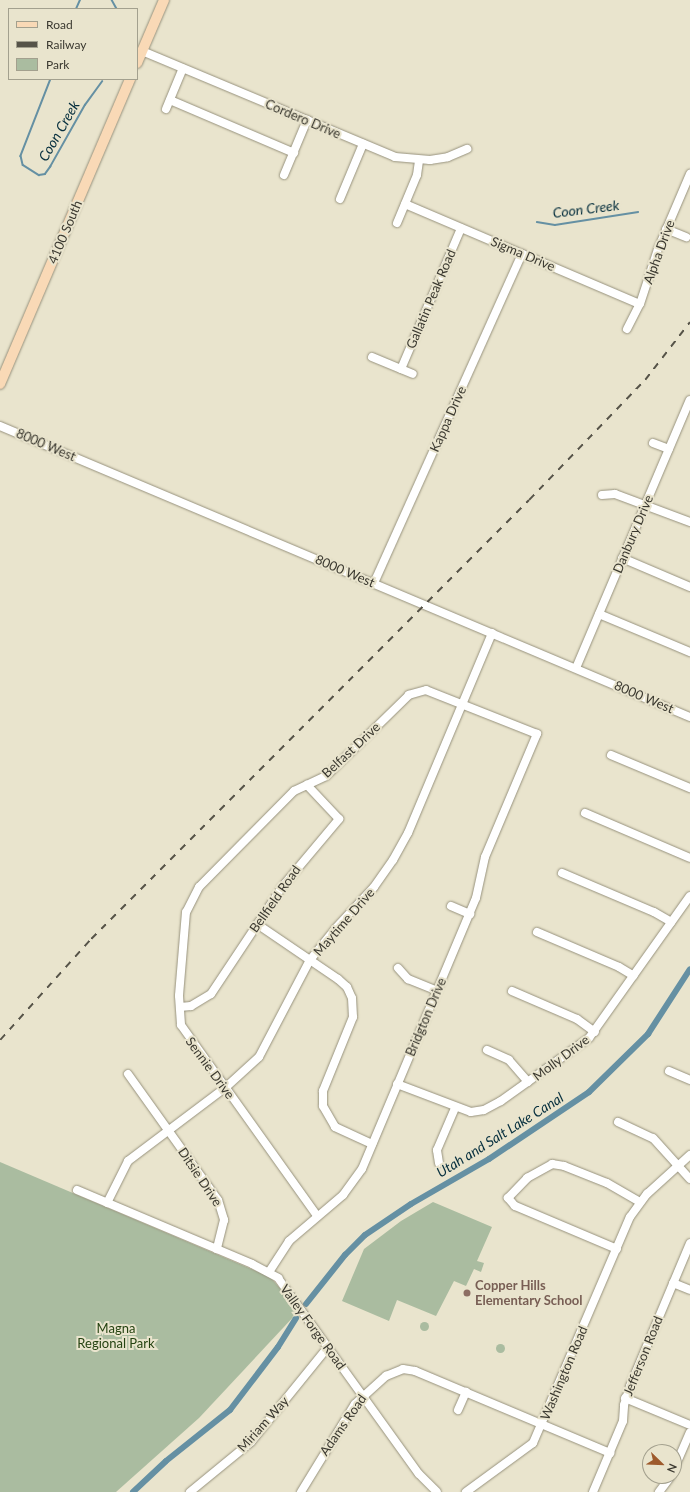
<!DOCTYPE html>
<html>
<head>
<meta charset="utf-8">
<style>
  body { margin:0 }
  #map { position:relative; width:690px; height:1492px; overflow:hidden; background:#e9e4cd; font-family:Lato,sans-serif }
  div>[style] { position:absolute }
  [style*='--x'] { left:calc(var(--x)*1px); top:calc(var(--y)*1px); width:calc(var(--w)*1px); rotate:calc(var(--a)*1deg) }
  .green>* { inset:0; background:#aabca0 }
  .round { border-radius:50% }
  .stream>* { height:1.5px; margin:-0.75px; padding:0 0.75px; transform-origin:0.75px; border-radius:0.75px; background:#6590a3 }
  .canal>* { height:6px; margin:-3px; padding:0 3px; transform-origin:3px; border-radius:3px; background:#6590a3 }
  .roads { filter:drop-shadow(0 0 1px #97927d) drop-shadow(0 0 1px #97927d) }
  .minor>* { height:8px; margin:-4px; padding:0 4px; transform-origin:4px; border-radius:4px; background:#fff }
  .major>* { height:10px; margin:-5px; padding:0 5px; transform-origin:5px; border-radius:5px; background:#f9d9b6 }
  .rail>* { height:1.5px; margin-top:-0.75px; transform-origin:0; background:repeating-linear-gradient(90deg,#565348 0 7px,transparent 0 14px) }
  .dots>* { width:11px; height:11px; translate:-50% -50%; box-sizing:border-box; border:2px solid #e9e4cd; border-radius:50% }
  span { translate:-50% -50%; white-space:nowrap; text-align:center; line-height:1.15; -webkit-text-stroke:4px #e9e4cd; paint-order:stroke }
  .street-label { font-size:13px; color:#3b3930 }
  .education-label { font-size:13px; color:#785e54; font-weight:700 }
  .left { translate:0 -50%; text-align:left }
  .park-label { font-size:13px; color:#254311 }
  .water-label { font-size:14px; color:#052e3d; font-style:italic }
  .legend { position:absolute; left:8px; top:8px; width:130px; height:72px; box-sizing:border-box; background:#e9e4cd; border:1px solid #a3a08e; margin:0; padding:5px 7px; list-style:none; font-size:12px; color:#3b3930 }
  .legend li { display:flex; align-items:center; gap:8px; height:20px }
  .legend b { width:20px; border:1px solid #a3a08e }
  .north { position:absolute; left:642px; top:1444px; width:40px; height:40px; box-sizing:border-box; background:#e9e4cd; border:1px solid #a3a08e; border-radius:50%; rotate:113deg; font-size:11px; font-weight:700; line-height:16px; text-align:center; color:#3b3930 }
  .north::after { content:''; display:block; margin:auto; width:14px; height:18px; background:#9e5a2c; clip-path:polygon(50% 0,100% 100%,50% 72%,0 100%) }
</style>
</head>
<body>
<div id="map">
  <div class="green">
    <i style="clip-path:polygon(0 1162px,270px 1277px,285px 1294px,297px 1313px,199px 1418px,116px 1492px,0 1492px)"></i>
    <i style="clip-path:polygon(433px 1202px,492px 1227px,477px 1261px,484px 1263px,481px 1272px,474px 1269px,466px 1286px,454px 1281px,436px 1316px,397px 1300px,389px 1321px,342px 1301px,364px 1249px,401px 1221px)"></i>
    <i class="round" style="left:419.5px;top:1321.5px;width:9px;height:9px"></i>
    <i class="round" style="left:495.5px;top:1343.5px;width:9px;height:9px"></i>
  </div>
  <div class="stream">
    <i style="--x:112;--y:0;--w:10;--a:61"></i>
    <i style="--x:76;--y:9;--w:10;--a:-66"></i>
    <i style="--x:51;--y:79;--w:83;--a:111.3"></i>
    <i style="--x:21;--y:156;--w:9;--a:77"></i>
    <i style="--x:23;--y:165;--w:19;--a:32"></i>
    <i style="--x:39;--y:175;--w:6;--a:-9"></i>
    <i style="--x:45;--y:174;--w:9;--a:-54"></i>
    <i style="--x:50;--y:167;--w:71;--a:-60.6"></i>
    <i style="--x:85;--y:105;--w:29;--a:-54"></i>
    <i style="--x:537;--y:222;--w:18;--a:9"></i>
    <i style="--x:555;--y:225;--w:84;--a:-8.9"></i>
  </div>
  <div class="canal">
    <i style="--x:306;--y:1304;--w:63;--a:-51.5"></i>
    <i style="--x:345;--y:1255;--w:28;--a:-45"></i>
    <i style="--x:365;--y:1235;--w:55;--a:-34"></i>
    <i style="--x:411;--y:1204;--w:90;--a:-30"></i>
    <i style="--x:489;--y:1159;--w:120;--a:-33.8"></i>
    <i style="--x:589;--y:1092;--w:83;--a:-44.5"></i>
    <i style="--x:648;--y:1034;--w:77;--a:-57.1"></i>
    <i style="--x:133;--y:1492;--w:45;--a:-43.2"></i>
    <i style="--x:166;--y:1461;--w:82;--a:-38.6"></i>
    <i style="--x:230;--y:1410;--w:79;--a:-52.7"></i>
    <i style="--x:278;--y:1347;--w:34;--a:-58"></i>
  </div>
  <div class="roads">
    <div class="minor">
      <i style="--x:142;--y:51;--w:274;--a:22.7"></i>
      <i style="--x:395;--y:157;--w:35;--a:5"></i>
      <i style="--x:430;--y:160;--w:18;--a:-9"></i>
      <i style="--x:448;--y:157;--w:21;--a:-23"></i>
      <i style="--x:170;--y:100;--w:135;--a:23.1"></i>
      <i style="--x:166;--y:109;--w:44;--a:-67.5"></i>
      <i style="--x:284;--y:175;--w:60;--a:-67.3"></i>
      <i style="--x:340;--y:199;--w:60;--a:-67.3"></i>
      <i style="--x:405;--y:204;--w:255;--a:23.1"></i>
      <i style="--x:397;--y:223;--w:52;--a:-67.4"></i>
      <i style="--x:417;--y:175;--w:14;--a:-82"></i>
      <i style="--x:666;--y:229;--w:22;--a:22"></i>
      <i style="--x:627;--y:329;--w:28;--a:-63"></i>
      <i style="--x:640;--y:304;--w:58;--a:-71.9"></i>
      <i style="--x:658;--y:249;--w:82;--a:-66.9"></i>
      <i style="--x:372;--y:357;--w:44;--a:22.5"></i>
      <i style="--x:401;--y:369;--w:153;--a:-66.9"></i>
      <i style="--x:0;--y:426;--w:749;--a:22.87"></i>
      <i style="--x:653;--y:443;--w:17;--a:21"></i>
      <i style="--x:602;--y:495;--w:13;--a:-4"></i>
      <i style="--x:615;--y:494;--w:80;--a:20.5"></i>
      <i style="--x:622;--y:558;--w:74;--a:23.1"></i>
      <i style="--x:374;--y:583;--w:361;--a:-65.8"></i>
      <i style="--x:599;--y:614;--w:99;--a:22.7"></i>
      <i style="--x:576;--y:668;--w:291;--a:-67"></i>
      <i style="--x:611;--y:755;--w:86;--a:22.7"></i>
      <i style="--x:585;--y:813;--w:114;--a:23.2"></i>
      <i style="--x:562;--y:873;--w:100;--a:23"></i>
      <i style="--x:654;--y:912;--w:20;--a:30"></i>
      <i style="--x:451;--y:906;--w:21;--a:23"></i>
      <i style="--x:257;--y:924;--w:98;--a:34.2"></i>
      <i style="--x:338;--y:979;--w:12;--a:42"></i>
      <i style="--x:347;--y:987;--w:12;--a:66"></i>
      <i style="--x:352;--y:998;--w:19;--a:87"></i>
      <i style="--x:353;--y:1017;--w:80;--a:112.1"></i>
      <i style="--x:323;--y:1091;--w:15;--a:90"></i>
      <i style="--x:323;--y:1106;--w:24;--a:60"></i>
      <i style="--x:335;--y:1127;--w:41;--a:24.7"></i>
      <i style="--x:537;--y:932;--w:89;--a:23.1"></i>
      <i style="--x:619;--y:967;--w:17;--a:31"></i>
      <i style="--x:398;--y:968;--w:15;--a:48"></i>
      <i style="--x:408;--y:979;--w:31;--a:22"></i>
      <i style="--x:512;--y:991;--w:71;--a:23.3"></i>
      <i style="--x:577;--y:1019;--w:22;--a:36"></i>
      <i style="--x:180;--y:1007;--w:11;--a:-5"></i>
      <i style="--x:191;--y:1006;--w:23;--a:-31"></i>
      <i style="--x:211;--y:994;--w:128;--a:-56.4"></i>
      <i style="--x:282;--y:887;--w:89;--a:-50"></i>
      <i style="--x:339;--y:819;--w:47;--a:-133.3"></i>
      <i style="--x:487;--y:1050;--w:24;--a:24"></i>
      <i style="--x:509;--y:1060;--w:29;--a:49"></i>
      <i style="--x:669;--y:1071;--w:23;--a:23"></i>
      <i style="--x:128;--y:1074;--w:155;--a:54.5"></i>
      <i style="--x:218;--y:1200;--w:21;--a:73"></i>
      <i style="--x:224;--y:1220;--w:30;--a:104"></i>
      <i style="--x:397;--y:1084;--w:79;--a:20.7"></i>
      <i style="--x:471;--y:1112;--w:13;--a:-9"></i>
      <i style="--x:484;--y:1110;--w:19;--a:-28"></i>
      <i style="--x:501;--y:1101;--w:108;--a:-35.6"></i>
      <i style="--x:589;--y:1038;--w:174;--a:-54.6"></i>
      <i style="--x:618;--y:1122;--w:38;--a:25"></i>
      <i style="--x:653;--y:1138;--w:55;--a:47.9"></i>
      <i style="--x:439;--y:1163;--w:13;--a:-99"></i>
      <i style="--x:437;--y:1150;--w:46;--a:-66.8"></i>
      <i style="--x:77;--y:1190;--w:190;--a:22.9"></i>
      <i style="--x:252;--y:1264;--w:30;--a:28"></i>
      <i style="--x:278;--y:1278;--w:241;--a:54.3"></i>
      <i style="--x:419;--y:1474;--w:25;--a:45"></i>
      <i style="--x:107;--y:1203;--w:47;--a:-63.4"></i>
      <i style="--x:128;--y:1161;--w:121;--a:-37"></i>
      <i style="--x:225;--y:1088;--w:46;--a:-42.4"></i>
      <i style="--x:259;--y:1057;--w:110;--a:-62.3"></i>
      <i style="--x:310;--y:960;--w:40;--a:-51"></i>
      <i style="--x:335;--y:929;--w:57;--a:-47.1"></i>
      <i style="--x:374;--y:887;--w:33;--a:-55"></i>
      <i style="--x:393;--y:860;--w:31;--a:-61"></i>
      <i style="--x:408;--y:833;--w:217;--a:-67.2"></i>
      <i style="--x:617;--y:1249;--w:111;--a:-157.1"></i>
      <i style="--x:515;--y:1206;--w:11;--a:-131"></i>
      <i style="--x:508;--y:1198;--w:28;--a:-46"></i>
      <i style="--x:527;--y:1178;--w:29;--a:-29"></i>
      <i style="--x:552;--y:1164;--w:12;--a:9"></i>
      <i style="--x:564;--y:1166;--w:46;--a:21.6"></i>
      <i style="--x:607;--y:1183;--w:38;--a:30"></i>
      <i style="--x:269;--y:1272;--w:37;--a:-57"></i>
      <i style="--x:289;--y:1241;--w:71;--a:-40.4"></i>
      <i style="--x:343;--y:1195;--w:32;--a:-54"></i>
      <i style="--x:362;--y:1169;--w:294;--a:-67.2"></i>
      <i style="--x:476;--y:898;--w:42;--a:-77.6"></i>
      <i style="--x:485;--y:857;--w:134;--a:-67.1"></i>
      <i style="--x:537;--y:734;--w:119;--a:-158.4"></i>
      <i style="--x:426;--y:690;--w:18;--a:164"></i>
      <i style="--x:409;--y:695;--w:116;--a:135.7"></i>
      <i style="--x:326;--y:776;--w:35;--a:155"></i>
      <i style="--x:294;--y:791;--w:135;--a:134.7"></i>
      <i style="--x:199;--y:887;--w:28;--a:117"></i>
      <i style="--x:186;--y:912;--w:84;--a:94.8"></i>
      <i style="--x:179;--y:996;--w:29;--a:86"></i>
      <i style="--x:181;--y:1025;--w:234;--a:54.5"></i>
      <i style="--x:673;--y:1283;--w:18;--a:22"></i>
      <i style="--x:625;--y:1398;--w:70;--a:22.6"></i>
      <i style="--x:458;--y:1410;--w:20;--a:-66"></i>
      <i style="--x:674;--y:1469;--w:40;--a:-66.6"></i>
      <i style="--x:190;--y:1492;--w:79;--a:-39.3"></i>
      <i style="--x:251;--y:1442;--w:122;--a:-51"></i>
      <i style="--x:301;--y:1492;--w:103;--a:-58.5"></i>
      <i style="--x:355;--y:1404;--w:42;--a:-42.1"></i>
      <i style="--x:386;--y:1376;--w:18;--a:-22"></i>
      <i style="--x:403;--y:1369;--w:12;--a:9"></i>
      <i style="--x:415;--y:1371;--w:212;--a:22.8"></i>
      <i style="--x:466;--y:1492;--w:83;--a:-36.2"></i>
      <i style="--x:533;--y:1443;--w:246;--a:-66.8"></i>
      <i style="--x:630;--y:1217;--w:29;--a:-54"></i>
      <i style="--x:647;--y:1194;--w:58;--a:-42.2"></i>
      <i style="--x:593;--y:1492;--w:77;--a:-67.1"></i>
      <i style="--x:623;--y:1421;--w:16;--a:-86"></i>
      <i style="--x:624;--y:1405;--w:20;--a:-72"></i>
      <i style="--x:630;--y:1386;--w:155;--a:-67.2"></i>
      <i style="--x:659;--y:1492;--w:20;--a:-53"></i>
    </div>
    <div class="major">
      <i style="--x:137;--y:63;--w:69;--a:-66.8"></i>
      <i style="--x:0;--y:384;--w:332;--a:-66.9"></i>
    </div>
  </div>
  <div class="rail">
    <i style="--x:0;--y:1040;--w:136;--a:-48"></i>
    <i style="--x:91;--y:939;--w:620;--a:-45.07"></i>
    <i style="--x:529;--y:500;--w:167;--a:-46"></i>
    <i style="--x:645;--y:380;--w:73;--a:-52.2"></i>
  </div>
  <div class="dots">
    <i style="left:467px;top:1293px;background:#8d6e63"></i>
  </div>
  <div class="street-label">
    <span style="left:303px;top:119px;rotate:23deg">Cordero Drive</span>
    <span style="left:65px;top:232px;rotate:-67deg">4100 South</span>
    <span style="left:659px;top:252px;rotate:-70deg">Alpha Drive</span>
    <span style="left:523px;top:254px;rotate:23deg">Sigma Drive</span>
    <span style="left:431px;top:299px;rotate:-67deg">Gallatin Peak Road</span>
    <span style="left:448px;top:419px;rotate:-66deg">Kappa Drive</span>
    <span style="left:46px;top:445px;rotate:23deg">8000 West</span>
    <span style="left:633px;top:534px;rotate:-67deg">Danbury Drive</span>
    <span style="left:345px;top:571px;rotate:23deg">8000 West</span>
    <span style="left:644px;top:697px;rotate:23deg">8000 West</span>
    <span style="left:351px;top:750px;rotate:-43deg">Belfast Drive</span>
    <span style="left:275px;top:899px;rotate:-55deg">Bellfield Road</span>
    <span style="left:344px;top:922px;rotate:-49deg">Maytime Drive</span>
    <span style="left:426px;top:1017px;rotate:-67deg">Bridgton Drive</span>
    <span style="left:561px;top:1058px;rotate:-37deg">Molly Drive</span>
    <span style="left:210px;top:1068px;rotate:54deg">Sennie Drive</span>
    <span style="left:200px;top:1177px;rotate:56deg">Ditsie Drive</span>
    <span style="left:313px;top:1327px;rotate:54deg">Valley Forge Road</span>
    <span style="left:643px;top:1356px;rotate:-68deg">Jefferson Road</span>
    <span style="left:564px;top:1373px;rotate:-67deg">Washington Road</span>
    <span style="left:263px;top:1424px;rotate:-48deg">Miriam Way</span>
    <span style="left:343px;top:1425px;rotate:-55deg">Adams Road</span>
  </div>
  <div class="education-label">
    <span class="left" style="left:475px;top:1293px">Copper Hills<br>Elementary School</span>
  </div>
  <div class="park-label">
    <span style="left:116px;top:1336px">Magna<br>Regional Park</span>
  </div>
  <div class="water-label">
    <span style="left:59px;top:131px;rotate:-60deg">Coon Creek</span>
    <span style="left:586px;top:209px;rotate:-7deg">Coon Creek</span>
    <span style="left:500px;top:1135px;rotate:-32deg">Utah and Salt Lake Canal</span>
  </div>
  <ul class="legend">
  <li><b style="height:5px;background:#f9d9b6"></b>Road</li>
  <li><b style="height:5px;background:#565348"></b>Railway</li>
  <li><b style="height:11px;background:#aabca0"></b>Park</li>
  </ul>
  <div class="north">N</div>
</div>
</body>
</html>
